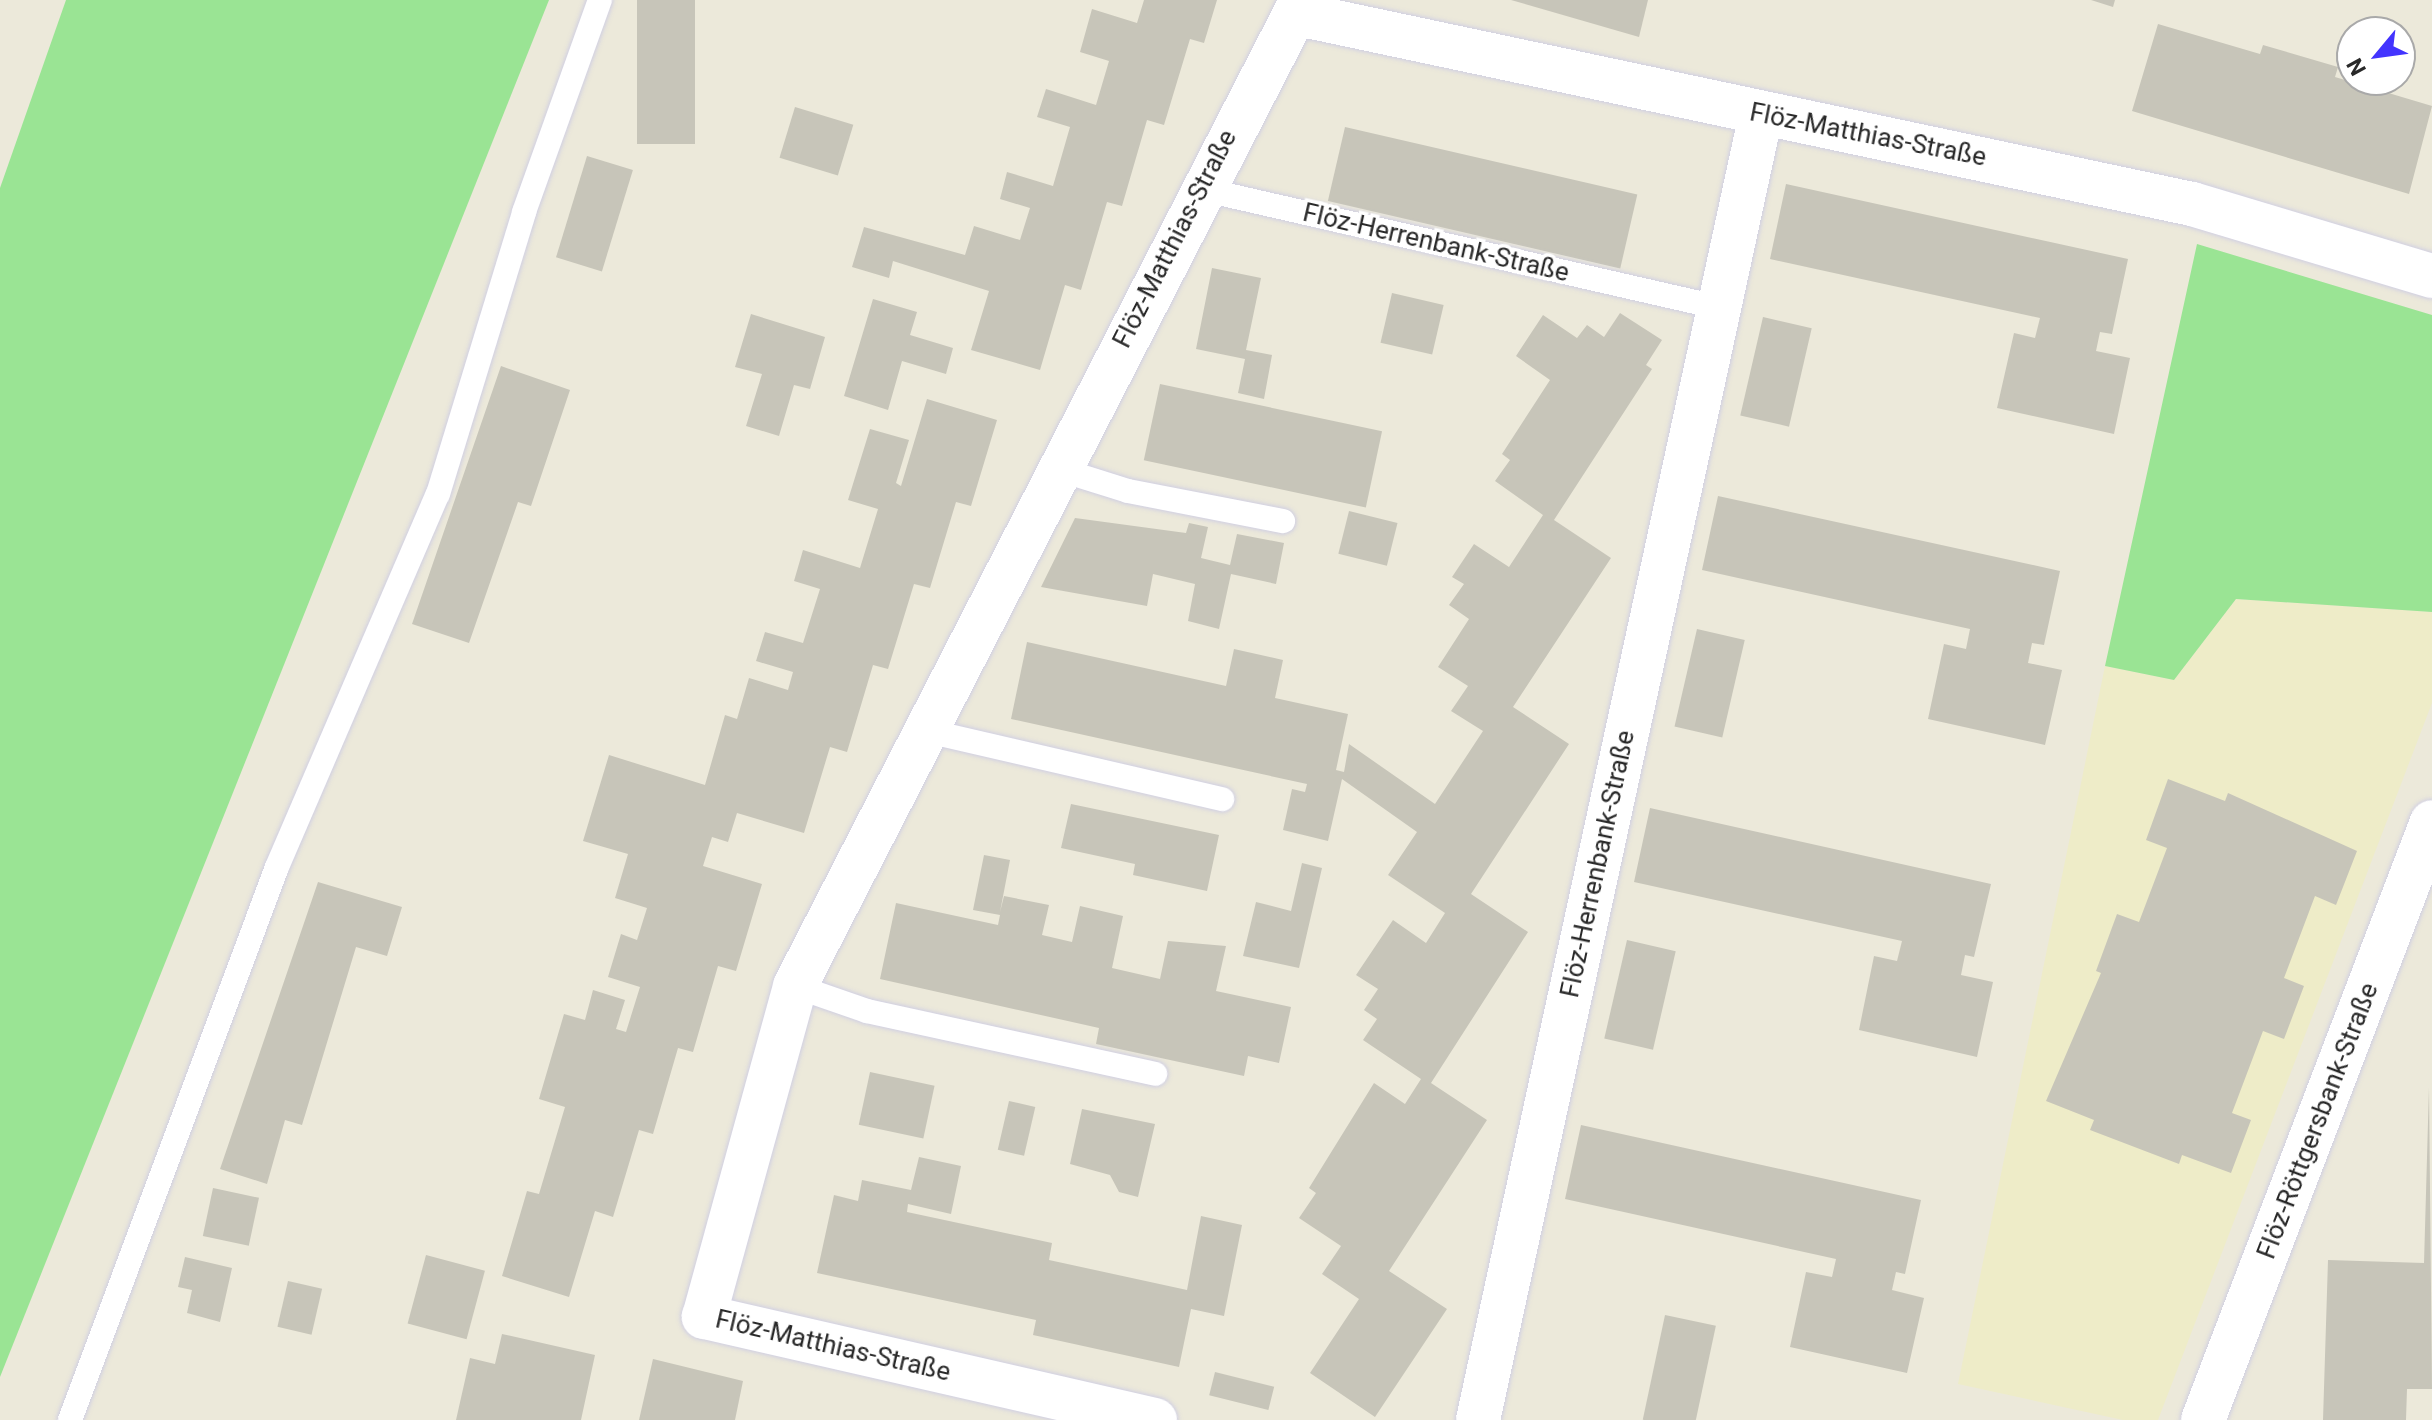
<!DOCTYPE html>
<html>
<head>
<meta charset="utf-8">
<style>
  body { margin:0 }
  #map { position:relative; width:2432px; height:1420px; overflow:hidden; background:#ece9da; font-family:Roboto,sans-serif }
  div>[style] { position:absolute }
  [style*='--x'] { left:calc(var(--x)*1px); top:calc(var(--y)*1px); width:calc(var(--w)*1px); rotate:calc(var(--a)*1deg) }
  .education>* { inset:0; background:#eeecc8 }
  .green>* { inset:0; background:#9ae494 }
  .building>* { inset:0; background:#c7c5b9; transform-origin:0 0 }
  .roads { filter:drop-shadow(0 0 2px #d0cfe2) drop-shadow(0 0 2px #d0cfe2) }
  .service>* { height:24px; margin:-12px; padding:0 12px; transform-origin:12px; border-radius:12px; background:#fff }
  .minor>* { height:44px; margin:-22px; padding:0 22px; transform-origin:22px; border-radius:22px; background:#fff }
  span { translate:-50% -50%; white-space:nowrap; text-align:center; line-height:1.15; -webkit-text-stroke:7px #fff; paint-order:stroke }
  .street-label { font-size:26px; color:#292929 }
  .north { position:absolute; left:2336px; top:16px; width:80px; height:80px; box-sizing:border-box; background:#fff; border:2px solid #a9a9a9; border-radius:50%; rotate:241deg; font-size:22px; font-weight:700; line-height:32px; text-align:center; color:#292929 }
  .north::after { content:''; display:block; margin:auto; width:28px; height:36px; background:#4334fe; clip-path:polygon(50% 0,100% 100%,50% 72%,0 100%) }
</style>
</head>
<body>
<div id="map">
  <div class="education">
    <i style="clip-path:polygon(2236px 599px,2432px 612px,2432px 703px,2158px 1420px,2123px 1420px,1958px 1384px,2105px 666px,2174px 680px)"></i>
  </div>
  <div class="green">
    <i style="clip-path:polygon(66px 0,549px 0,0 1377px,0 188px)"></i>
    <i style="clip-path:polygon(2197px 244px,2432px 315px,2432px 612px,2236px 599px,2174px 680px,2105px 666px)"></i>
  </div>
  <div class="building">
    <i style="left:637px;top:0;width:58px;height:144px"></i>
    <i style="clip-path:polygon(1144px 0,1217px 0,1204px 43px,1190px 39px,1164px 125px,1147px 120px,1122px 206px,1107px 202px,1081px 290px,1065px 285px,1040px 370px,971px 350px,989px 291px,893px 261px,889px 278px,852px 267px,864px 227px,965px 255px,974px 226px,1020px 240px,1030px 208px,1000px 199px,1007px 172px,1053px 186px,1070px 127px,1037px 117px,1046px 89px,1096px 105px,1109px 61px,1080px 52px,1092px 9px,1137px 23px)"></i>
    <i style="clip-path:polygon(1511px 0,1648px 0,1639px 37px)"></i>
    <i style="clip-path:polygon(2091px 0,2115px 0,2113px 7px)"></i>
    <i style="clip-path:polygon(2158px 24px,2260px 54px,2263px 45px,2338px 67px,2335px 77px,2432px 106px,2409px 194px,2132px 111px)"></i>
    <i style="left:795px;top:107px;width:61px;height:53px;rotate:17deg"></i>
    <i style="left:1345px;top:127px;width:300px;height:76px;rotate:13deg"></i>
    <i style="left:587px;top:156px;width:48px;height:106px;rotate:17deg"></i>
    <i style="clip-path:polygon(1786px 184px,2128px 259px,2112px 334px,2100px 332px,2096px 351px,2130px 358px,2114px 434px,1997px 408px,2014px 333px,2035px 338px,2040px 318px,1770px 259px)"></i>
    <i style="clip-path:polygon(1212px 268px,1261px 278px,1246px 350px,1272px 355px,1264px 399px,1238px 393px,1245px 359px,1196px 349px)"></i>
    <i style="left:1392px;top:293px;width:53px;height:51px;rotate:13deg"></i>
    <i style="clip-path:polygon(873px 299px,917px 312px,910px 335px,953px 348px,946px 374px,902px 361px,888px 410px,844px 396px)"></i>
    <i style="clip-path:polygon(1620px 313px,1662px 340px,1646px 365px,1652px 369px,1554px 520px,1611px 558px,1513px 707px,1569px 744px,1471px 894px,1528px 932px,1431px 1083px,1487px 1120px,1389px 1271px,1447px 1309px,1375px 1417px,1310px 1373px,1359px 1299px,1322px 1274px,1341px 1246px,1299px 1218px,1316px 1193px,1309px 1188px,1374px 1083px,1405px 1104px,1421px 1079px,1363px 1040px,1377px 1019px,1364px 1010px,1378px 989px,1356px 975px,1393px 920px,1426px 943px,1445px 913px,1388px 875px,1417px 832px,1342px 779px,1328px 841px,1283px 830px,1292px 789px,1305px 792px,1307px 784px,1011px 719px,1027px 642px,1226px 686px,1234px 649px,1283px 660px,1275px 698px,1348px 714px,1336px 770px,1344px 772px,1349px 744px,1435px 804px,1483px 731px,1451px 711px,1468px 686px,1438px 667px,1469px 619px,1449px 605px,1464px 584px,1452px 577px,1474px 544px,1509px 567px,1543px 515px,1495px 481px,1510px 460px,1502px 454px,1550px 380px,1516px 356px,1543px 315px,1577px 338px,1587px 325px,1604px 337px)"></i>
    <i style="clip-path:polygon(751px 314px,825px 337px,810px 389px,794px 385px,779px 436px,746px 426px,762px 374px,735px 367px)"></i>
    <i style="left:1763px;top:317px;width:50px;height:101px;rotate:13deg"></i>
    <i style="clip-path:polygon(501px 366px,570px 390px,531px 506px,518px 502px,469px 643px,412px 624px)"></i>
    <i style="left:1160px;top:384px;width:227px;height:78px;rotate:12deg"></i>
    <i style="clip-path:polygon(927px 399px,997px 420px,971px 506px,956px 502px,930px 588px,914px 584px,888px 669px,873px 665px,847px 752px,830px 747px,804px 833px,737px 813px,728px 842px,712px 837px,703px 866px,762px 884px,736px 971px,718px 966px,693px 1052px,678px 1048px,653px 1134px,639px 1130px,613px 1217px,595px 1211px,569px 1297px,502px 1276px,527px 1191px,539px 1194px,565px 1107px,539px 1099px,564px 1014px,585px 1020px,593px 990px,625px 1000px,616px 1029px,626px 1032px,640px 987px,608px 977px,621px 934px,637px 940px,647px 908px,615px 898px,628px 854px,583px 841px,609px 755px,705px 785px,725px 715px,737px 719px,749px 678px,788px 690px,793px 672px,756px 661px,765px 632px,803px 643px,820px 589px,794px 581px,803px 550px,860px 568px,878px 509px,848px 500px,870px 429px,909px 440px,896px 483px,901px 486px)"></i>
    <i style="clip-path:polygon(1718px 496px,2060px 571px,2044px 645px,2032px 643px,2028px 663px,2062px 670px,2045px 745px,1928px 719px,1944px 644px,1966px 649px,1970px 629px,1702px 570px)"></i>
    <i style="left:1349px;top:511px;width:50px;height:44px;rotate:14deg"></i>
    <i style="clip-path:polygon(1075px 518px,1186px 533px,1189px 523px,1208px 527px,1201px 558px,1230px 565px,1237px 534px,1284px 543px,1276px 584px,1231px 574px,1219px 629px,1188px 621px,1195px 584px,1153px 574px,1147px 606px,1041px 587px)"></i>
    <i style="left:1697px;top:629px;width:49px;height:100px;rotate:13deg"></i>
    <i style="clip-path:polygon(2168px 779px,2225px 801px,2228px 793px,2357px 851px,2336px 905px,2315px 896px,2284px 978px,2304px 986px,2284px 1039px,2263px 1031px,2232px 1113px,2251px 1120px,2231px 1173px,2182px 1155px,2179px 1164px,2090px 1130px,2094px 1120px,2046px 1101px,2101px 973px,2096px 971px,2117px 914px,2139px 922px,2167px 848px,2146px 840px)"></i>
    <i style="clip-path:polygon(1071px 804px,1219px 835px,1207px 891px,1133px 875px,1135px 864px,1061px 848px)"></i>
    <i style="clip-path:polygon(1650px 808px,1991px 884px,1974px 957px,1965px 955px,1961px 975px,1993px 982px,1977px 1057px,1859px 1030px,1874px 956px,1897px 961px,1902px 941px,1634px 882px)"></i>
    <i style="clip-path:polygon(984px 855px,1010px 860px,1000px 912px,1004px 896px,1049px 905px,1042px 935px,1072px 942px,1080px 906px,1123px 916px,1112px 968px,1160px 979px,1168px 941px,1226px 946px,1216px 991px,1291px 1007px,1279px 1063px,1248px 1056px,1244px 1076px,1096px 1044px,1099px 1028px,880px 979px,896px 903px,998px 925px,1000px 915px,973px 910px)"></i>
    <i style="clip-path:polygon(1302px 863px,1322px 868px,1299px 968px,1243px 956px,1256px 902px,1291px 911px)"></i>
    <i style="clip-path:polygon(318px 882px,402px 907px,387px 956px,356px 947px,302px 1125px,285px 1120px,267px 1184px,220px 1169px)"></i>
    <i style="left:1627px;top:940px;width:50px;height:101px;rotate:13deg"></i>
    <i style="left:870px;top:1072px;width:66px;height:54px;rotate:12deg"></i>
    <i style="clip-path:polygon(2429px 1087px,2432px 1389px,2407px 1389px,2406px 1420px,2323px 1420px,2328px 1260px,2424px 1263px)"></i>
    <i style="left:1009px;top:1101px;width:27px;height:50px;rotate:13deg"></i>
    <i style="clip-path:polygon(1082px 1109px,1155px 1124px,1138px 1197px,1119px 1192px,1110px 1175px,1070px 1164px)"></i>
    <i style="clip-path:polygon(1581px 1125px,1921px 1200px,1905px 1274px,1896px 1272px,1892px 1290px,1924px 1298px,1907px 1373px,1790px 1347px,1806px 1272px,1832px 1277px,1836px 1259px,1565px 1199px)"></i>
    <i style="clip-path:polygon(919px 1157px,961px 1166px,951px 1214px,908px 1204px,907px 1212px,1052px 1243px,1049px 1260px,1187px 1290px,1201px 1216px,1242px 1225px,1224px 1316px,1191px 1309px,1179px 1367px,1033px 1335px,1036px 1320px,817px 1273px,834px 1195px,858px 1201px,862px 1180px,911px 1190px)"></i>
    <i style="left:213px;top:1188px;width:47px;height:49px;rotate:12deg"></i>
    <i style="left:426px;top:1255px;width:61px;height:71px;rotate:15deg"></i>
    <i style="clip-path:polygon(185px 1257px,232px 1268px,220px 1322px,187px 1313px,192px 1290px,178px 1287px)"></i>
    <i style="left:288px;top:1281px;width:35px;height:47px;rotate:13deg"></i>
    <i style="left:1665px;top:1315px;width:52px;height:107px;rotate:12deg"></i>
    <i style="clip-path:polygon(502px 1334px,595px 1355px,581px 1420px,456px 1420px,470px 1358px,495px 1364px)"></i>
    <i style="clip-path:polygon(653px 1359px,743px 1381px,735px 1420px,639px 1420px)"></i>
    <i style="left:1215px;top:1372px;width:61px;height:24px;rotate:14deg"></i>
  </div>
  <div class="roads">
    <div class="service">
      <i style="--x:1201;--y:189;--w:529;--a:12.88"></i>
      <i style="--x:1058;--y:469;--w:73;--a:17.4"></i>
      <i style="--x:1128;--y:491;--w:158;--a:11"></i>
      <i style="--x:927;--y:731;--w:303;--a:13"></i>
      <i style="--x:795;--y:986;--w:76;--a:19.1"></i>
      <i style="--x:867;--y:1011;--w:295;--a:12.3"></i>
      <i style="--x:70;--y:1420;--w:590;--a:-69.48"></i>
      <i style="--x:277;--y:867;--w:406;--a:-66.7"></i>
      <i style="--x:438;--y:494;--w:295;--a:-73"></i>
      <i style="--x:524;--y:212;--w:225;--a:-70.3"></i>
    </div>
    <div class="minor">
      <i style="--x:1298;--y:14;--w:914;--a:12"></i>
      <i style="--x:2192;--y:204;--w:251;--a:16.7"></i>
      <i style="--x:1155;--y:1420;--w:463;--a:-167.1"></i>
      <i style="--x:704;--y:1317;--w:343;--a:-74.6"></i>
      <i style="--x:795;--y:986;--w:1109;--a:-62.79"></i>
      <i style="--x:1478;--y:1420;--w:1336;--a:-77.77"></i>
      <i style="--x:2203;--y:1420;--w:640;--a:-69.05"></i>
    </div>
  </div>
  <div class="street-label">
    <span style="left:1868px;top:135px;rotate:11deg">Flöz-Matthias-Straße</span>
    <span style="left:1175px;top:239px;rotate:-63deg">Flöz-Matthias-Straße</span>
    <span style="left:1436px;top:243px;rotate:13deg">Flöz-Herrenbank-Straße</span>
    <span style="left:1598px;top:864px;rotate:-78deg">Flöz-Herrenbank-Straße</span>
    <span style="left:2318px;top:1121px;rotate:-69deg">Flöz-Röttgersbank-Straße</span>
    <span style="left:833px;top:1346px;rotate:13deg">Flöz-Matthias-Straße</span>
  </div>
  <div class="north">N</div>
</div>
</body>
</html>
